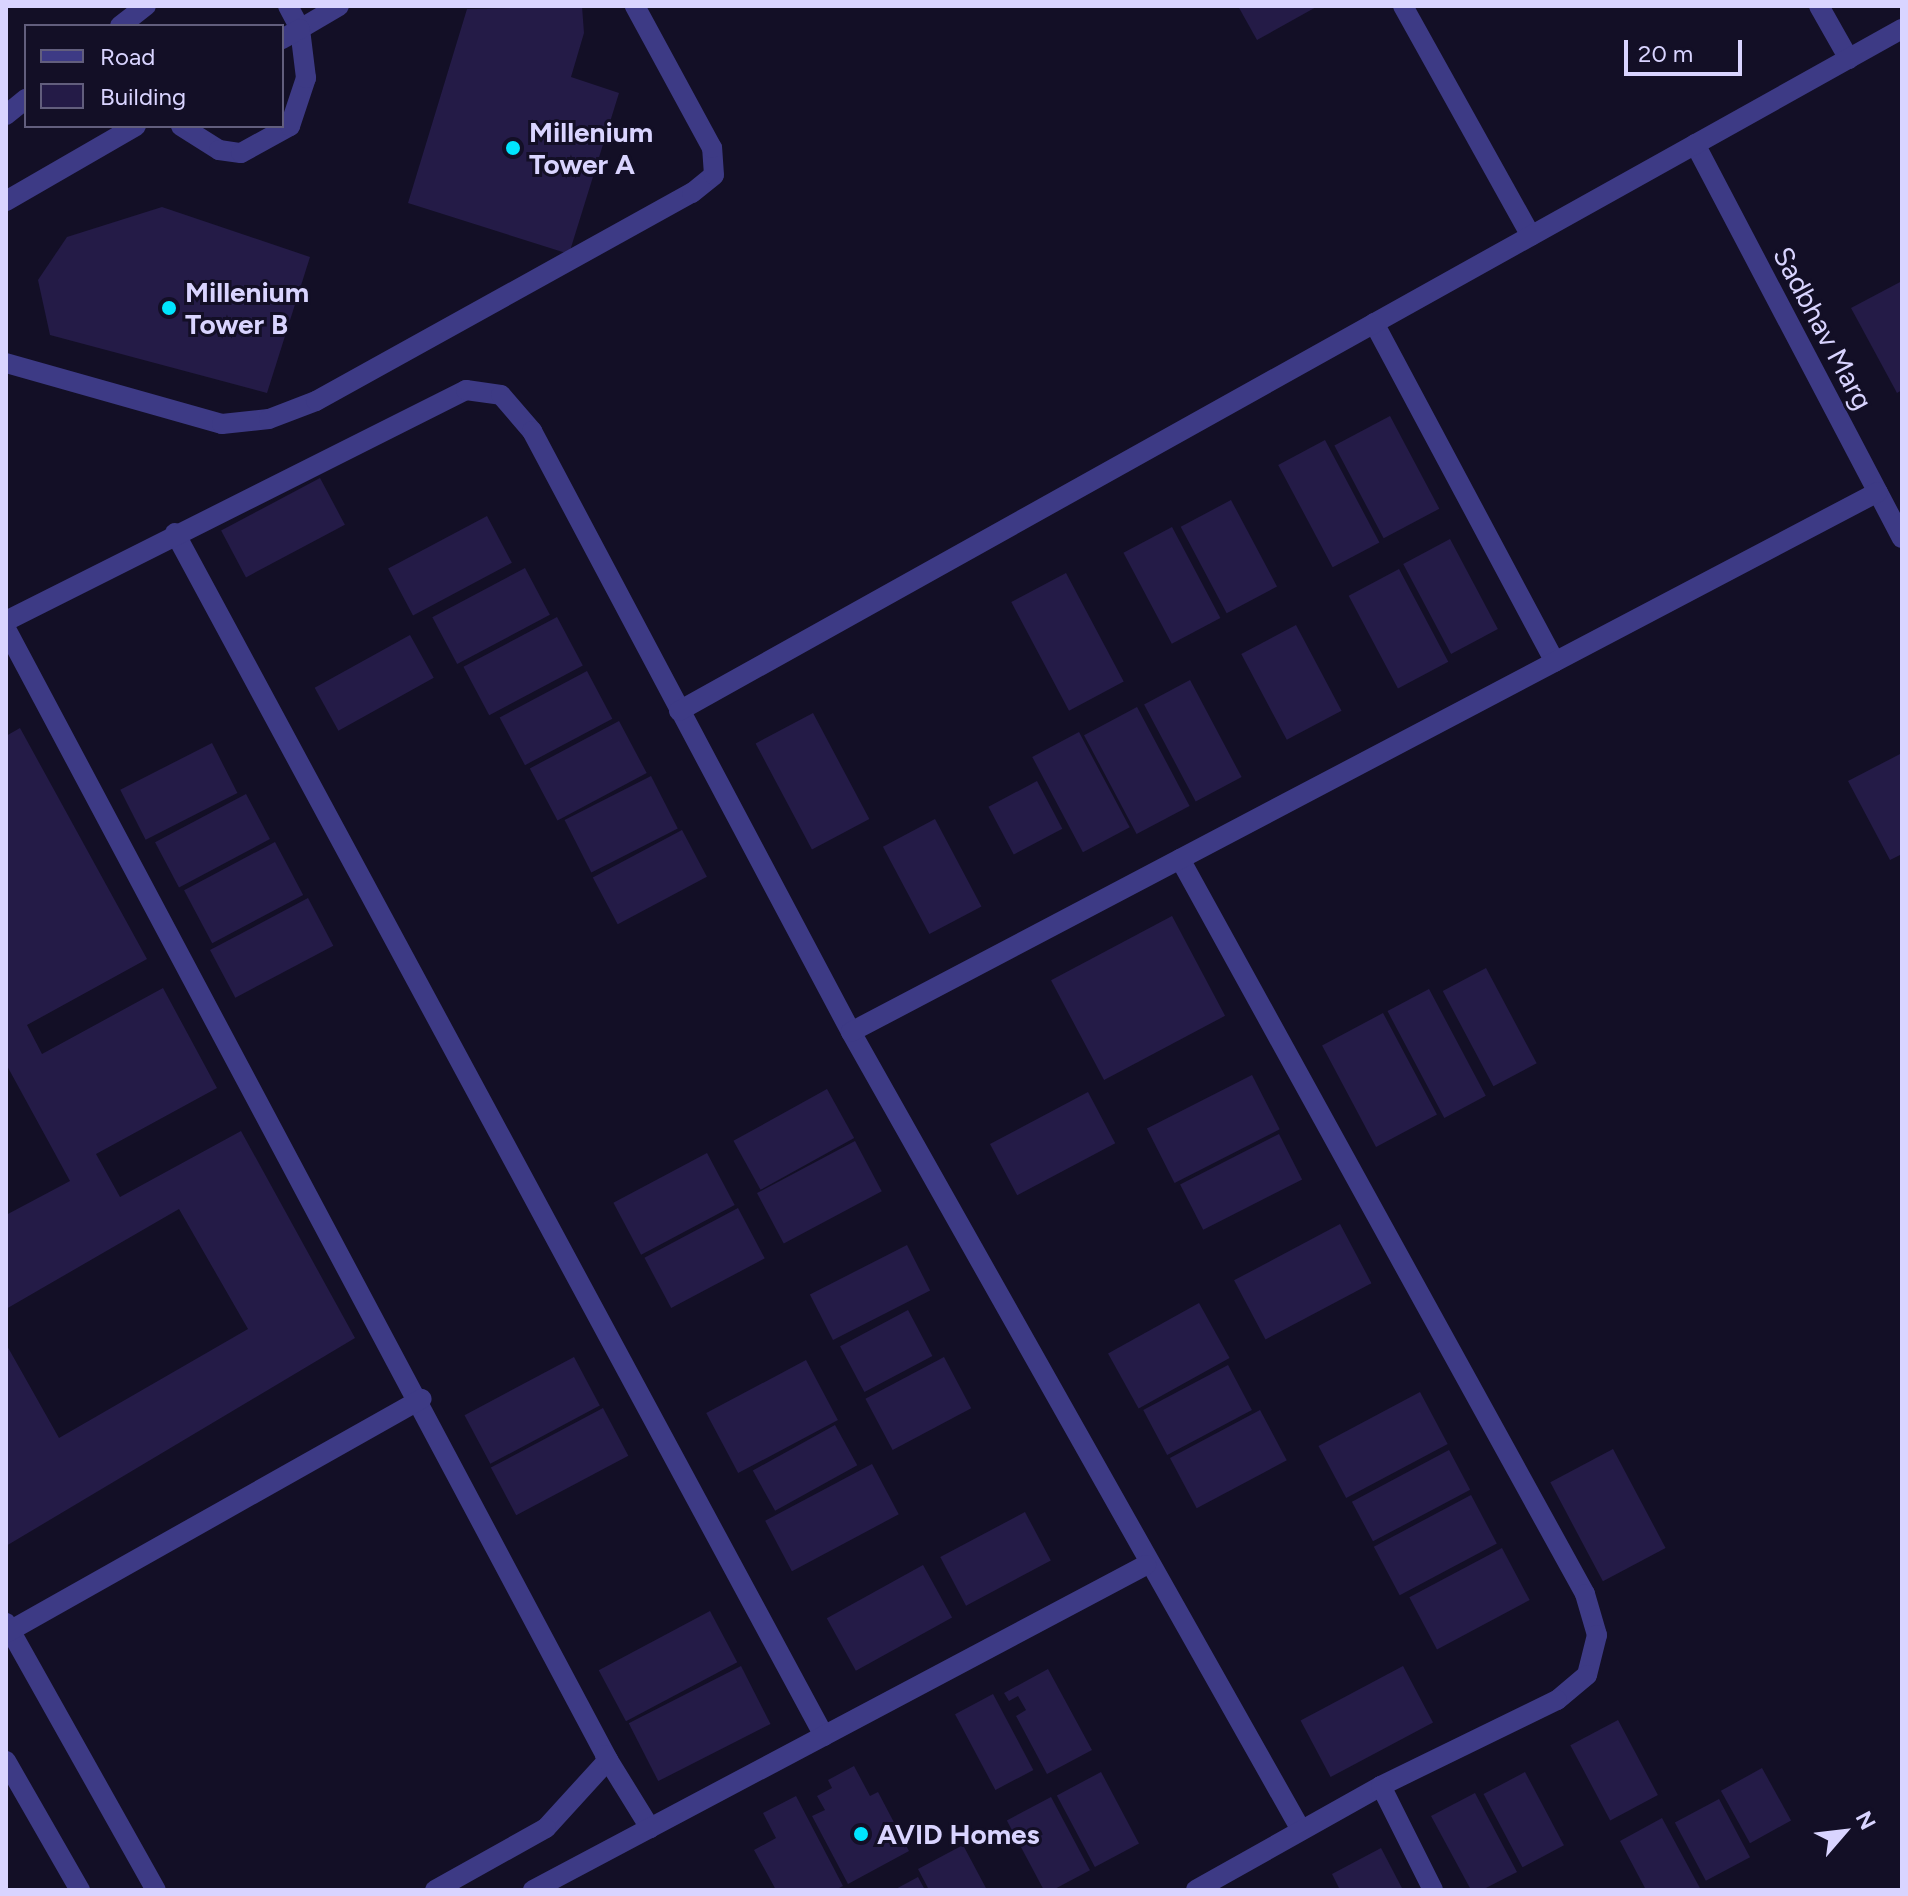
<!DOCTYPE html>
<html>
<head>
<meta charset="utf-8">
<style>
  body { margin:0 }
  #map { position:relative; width:1908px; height:1896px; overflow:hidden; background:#130f26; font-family:Figtree,sans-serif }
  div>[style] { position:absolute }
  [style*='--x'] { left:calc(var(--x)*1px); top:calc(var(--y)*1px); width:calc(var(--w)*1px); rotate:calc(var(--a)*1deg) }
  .building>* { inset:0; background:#241b47; transform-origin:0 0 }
  .service>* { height:20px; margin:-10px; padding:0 10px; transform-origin:10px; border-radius:10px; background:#3d3a85 }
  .minor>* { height:20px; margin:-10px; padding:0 10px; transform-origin:10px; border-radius:10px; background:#3d3a85 }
  .dots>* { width:22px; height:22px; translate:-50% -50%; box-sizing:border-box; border:4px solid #130f26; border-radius:50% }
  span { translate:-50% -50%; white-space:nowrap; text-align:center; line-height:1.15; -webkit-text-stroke:6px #130f26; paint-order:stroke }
  .poi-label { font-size:28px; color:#d9d4ff; font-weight:700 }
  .left { translate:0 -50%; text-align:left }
  .street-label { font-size:28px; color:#d9d4ff }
  .frame { position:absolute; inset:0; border:8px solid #d9d4ff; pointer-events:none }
  .legend { position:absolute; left:24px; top:24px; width:260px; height:104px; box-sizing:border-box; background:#130f26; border:2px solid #625e7d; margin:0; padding:10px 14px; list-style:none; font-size:24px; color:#d9d4ff }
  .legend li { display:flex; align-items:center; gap:16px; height:40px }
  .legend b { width:40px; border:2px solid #625e7d }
  .north { position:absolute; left:1804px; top:1792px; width:80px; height:80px; -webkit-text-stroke:6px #130f26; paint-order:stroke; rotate:62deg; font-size:22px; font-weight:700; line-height:32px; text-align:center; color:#d9d4ff }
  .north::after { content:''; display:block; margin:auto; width:28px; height:36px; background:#d9d4ff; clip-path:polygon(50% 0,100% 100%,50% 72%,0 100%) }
  .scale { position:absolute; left:1624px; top:40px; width:118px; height:36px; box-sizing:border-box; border:4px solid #d9d4ff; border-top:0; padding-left:10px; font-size:24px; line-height:28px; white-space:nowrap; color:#d9d4ff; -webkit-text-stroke:6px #130f26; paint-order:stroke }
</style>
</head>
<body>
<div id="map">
  <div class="building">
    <i style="clip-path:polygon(582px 6px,584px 33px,571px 77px,619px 93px,569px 254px,408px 203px,467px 9px)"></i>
    <i style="clip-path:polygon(1238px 6px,1318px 6px,1257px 40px)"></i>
    <i style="clip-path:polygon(162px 207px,310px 257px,267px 393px,50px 335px,38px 280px,67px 237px)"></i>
    <i style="clip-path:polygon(1902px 281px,1902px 390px,1897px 393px,1851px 308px)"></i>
    <i style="left:1390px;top:416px;width:105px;height:63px;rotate:62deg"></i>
    <i style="left:1325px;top:440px;width:116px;height:53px;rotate:62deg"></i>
    <i style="left:320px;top:478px;width:53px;height:112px;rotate:62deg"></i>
    <i style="left:1231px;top:500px;width:98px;height:57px;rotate:62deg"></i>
    <i style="left:487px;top:516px;width:53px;height:112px;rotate:62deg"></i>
    <i style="left:1172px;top:527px;width:103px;height:55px;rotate:62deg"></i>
    <i style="left:1450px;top:539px;width:102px;height:53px;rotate:62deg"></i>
    <i style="left:525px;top:568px;width:53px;height:105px;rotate:62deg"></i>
    <i style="left:1399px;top:569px;width:105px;height:57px;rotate:62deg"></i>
    <i style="left:1066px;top:573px;width:123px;height:62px;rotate:62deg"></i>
    <i style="left:557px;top:617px;width:55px;height:106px;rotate:62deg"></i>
    <i style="left:1296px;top:625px;width:97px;height:62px;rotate:62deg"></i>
    <i style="left:410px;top:635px;width:49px;height:109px;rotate:61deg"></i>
    <i style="left:587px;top:671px;width:54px;height:99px;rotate:62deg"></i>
    <i style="left:1190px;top:680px;width:110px;height:52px;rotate:62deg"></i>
    <i style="left:1137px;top:707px;width:112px;height:60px;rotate:62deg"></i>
    <i style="left:813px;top:713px;width:120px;height:65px;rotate:62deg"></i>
    <i style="left:619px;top:721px;width:59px;height:101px;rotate:62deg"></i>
    <i style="clip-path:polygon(20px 728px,147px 959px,27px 1025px,42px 1054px,163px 988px,217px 1088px,96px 1154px,120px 1197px,241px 1131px,355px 1338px,6px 1546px,6px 1344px,59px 1438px,248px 1329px,179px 1209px,6px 1309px,6px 1215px,70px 1181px,6px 1064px,6px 736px)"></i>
    <i style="left:1079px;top:732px;width:108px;height:53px;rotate:62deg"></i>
    <i style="left:212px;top:743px;width:56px;height:103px;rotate:63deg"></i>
    <i style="clip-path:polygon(1902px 753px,1902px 854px,1890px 860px,1848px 781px)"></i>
    <i style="left:651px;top:776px;width:59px;height:97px;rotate:63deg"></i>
    <i style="left:1037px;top:781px;width:54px;height:55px;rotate:62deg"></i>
    <i style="left:246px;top:794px;width:51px;height:103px;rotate:62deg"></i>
    <i style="left:935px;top:819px;width:99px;height:59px;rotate:62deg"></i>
    <i style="left:682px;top:830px;width:53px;height:101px;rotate:62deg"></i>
    <i style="left:275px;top:842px;width:60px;height:103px;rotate:62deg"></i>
    <i style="left:308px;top:898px;width:54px;height:111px;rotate:62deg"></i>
    <i style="left:1172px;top:916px;width:113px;height:137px;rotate:62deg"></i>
    <i style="left:1486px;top:968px;width:108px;height:49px;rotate:62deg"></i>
    <i style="left:1429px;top:989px;width:121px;height:47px;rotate:62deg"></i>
    <i style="left:1383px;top:1013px;width:115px;height:69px;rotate:62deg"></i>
    <i style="left:1252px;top:1075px;width:61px;height:118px;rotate:63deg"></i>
    <i style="left:827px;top:1089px;width:56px;height:107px;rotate:61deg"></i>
    <i style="left:1088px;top:1092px;width:58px;height:111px;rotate:62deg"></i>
    <i style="left:1279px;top:1134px;width:51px;height:111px;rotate:63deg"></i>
    <i style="left:855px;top:1141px;width:57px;height:111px;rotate:62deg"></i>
    <i style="left:707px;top:1153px;width:59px;height:106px;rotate:62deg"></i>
    <i style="left:738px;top:1208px;width:57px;height:106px;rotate:62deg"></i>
    <i style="left:1340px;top:1224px;width:67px;height:120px;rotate:62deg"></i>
    <i style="left:907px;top:1245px;width:51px;height:109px;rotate:63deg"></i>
    <i style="left:1199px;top:1303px;width:63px;height:104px;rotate:61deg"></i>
    <i style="left:908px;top:1310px;width:52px;height:77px;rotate:62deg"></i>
    <i style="left:574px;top:1357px;width:55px;height:124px;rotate:62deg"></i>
    <i style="left:944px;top:1357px;width:58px;height:89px;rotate:62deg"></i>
    <i style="left:806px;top:1360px;width:68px;height:113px;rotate:62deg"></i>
    <i style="left:1228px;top:1365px;width:51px;height:96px;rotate:62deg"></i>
    <i style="left:1420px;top:1392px;width:59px;height:115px;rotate:62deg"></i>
    <i style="left:603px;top:1408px;width:54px;height:127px;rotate:62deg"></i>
    <i style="left:1260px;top:1410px;width:57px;height:102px;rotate:62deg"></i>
    <i style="left:835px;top:1425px;width:46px;height:94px;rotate:61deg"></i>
    <i style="left:1613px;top:1449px;width:112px;height:71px;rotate:62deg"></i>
    <i style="left:1449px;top:1450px;width:45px;height:110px;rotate:62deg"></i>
    <i style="left:872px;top:1464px;width:57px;height:121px;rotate:62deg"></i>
    <i style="left:1471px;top:1495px;width:55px;height:110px;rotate:62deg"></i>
    <i style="left:1025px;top:1512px;width:55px;height:96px;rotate:62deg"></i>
    <i style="left:1502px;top:1548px;width:59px;height:105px;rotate:62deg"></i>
    <i style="left:923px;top:1565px;width:60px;height:110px;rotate:61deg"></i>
    <i style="left:710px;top:1611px;width:58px;height:126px;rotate:62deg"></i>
    <i style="left:741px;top:1666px;width:65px;height:126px;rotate:63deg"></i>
    <i style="left:1403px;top:1666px;width:64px;height:116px;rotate:62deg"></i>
    <i style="clip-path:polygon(1048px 1669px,1092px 1750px,1047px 1774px,1016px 1716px,1026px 1710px,1018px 1696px,1009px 1701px,1004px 1693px)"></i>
    <i style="left:993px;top:1694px;width:86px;height:43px;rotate:62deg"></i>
    <i style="left:1618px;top:1720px;width:85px;height:54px;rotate:62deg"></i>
    <i style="clip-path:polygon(854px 1766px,870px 1796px,878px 1792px,909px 1851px,848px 1884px,812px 1816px,825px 1810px,817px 1796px,832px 1788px,828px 1780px)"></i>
    <i style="left:1762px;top:1768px;width:60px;height:47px;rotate:61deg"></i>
    <i style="left:1101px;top:1772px;width:81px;height:50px;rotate:62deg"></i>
    <i style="left:1525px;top:1772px;width:83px;height:47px;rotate:62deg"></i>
    <i style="clip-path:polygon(1475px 1793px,1517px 1872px,1482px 1890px,1471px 1890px,1431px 1816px)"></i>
    <i style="clip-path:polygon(796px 1796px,843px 1886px,835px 1890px,776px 1890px,754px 1850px,776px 1838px,763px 1813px)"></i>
    <i style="left:1051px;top:1797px;width:83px;height:50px;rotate:62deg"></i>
    <i style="left:1719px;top:1799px;width:66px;height:50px;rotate:62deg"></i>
    <i style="clip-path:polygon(1662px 1818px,1701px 1890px,1646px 1890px,1620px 1841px)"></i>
    <i style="clip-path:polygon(963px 1845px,987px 1890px,929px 1890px,918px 1869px)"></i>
    <i style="clip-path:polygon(1381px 1848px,1403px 1890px,1340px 1890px,1332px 1874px)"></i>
    <i style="clip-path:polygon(918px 1877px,925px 1890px,894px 1890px)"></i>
  </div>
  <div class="service">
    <i style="--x:288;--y:6;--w:26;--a:62"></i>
    <i style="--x:300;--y:29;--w:45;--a:-30.5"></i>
    <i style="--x:181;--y:126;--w:45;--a:32.3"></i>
    <i style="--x:219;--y:150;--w:22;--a:8"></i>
    <i style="--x:241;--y:153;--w:56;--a:-28.9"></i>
    <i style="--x:290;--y:126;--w:51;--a:-71.6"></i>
    <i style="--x:306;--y:78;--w:49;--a:-97"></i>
    <i style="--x:300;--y:29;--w:21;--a:151"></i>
    <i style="--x:6;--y:201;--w:150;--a:-30"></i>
    <i style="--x:6;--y:363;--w:224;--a:15.8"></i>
    <i style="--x:222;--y:424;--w:47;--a:-6.1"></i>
    <i style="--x:269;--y:419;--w:50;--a:-21"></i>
    <i style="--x:316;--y:401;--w:430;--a:-29"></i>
    <i style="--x:692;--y:193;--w:28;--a:-39"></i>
    <i style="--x:714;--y:175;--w:27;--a:-94"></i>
    <i style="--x:712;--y:148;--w:162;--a:-118.5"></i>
    <i style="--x:6;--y:629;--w:1281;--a:61.97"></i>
    <i style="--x:608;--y:1760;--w:92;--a:132.4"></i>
    <i style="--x:546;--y:1828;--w:127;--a:150.8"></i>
    <i style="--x:6;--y:1623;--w:306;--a:60.7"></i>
    <i style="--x:6;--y:1633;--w:477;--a:-29.4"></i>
    <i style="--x:605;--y:1755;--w:86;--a:58.3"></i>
  </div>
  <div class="minor">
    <i style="--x:1403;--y:6;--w:263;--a:60.9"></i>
    <i style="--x:1819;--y:6;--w:61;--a:60.5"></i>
    <i style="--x:120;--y:26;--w:33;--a:-38"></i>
    <i style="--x:6;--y:115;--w:26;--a:-39"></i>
    <i style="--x:1695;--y:144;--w:445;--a:62.3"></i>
    <i style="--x:1374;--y:323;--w:384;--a:61.9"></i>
    <i style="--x:175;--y:533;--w:1367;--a:61.65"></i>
    <i style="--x:6;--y:621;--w:515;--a:-26.66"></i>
    <i style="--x:466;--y:390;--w:35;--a:8"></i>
    <i style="--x:501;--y:395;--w:48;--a:49.3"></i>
    <i style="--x:532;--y:431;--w:680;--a:62.04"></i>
    <i style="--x:851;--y:1032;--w:916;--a:60.58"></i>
    <i style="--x:679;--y:711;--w:1400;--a:-29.15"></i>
    <i style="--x:1180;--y:859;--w:839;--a:61.14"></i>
    <i style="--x:1585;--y:1594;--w:43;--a:73.7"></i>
    <i style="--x:1597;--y:1635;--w:41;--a:104"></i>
    <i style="--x:1587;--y:1675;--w:39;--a:140"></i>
    <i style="--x:1557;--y:1700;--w:196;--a:154"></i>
    <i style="--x:1381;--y:1786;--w:212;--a:150.7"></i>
    <i style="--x:851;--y:1032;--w:1160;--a:-27.74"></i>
    <i style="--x:6;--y:1761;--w:149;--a:60.2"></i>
    <i style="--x:1381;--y:1786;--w:116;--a:63.4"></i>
    <i style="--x:533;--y:1890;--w:694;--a:-27.93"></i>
  </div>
  <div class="dots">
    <i style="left:513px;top:148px;background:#00e5ff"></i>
    <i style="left:169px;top:308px;background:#00e5ff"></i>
    <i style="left:861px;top:1834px;background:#00e5ff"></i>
  </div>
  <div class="poi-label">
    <span class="left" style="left:529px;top:148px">Millenium<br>Tower A</span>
    <span class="left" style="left:185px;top:308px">Millenium<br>Tower B</span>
    <span class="left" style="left:877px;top:1834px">AVID Homes</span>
  </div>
  <div class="street-label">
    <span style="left:1823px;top:328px;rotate:62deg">Sadbhav Marg</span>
  </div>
  <div class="frame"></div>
  <ul class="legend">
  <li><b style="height:10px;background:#3d3a85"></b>Road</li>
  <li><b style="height:22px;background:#241b47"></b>Building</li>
  </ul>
  <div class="north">N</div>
  <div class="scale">20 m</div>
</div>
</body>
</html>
